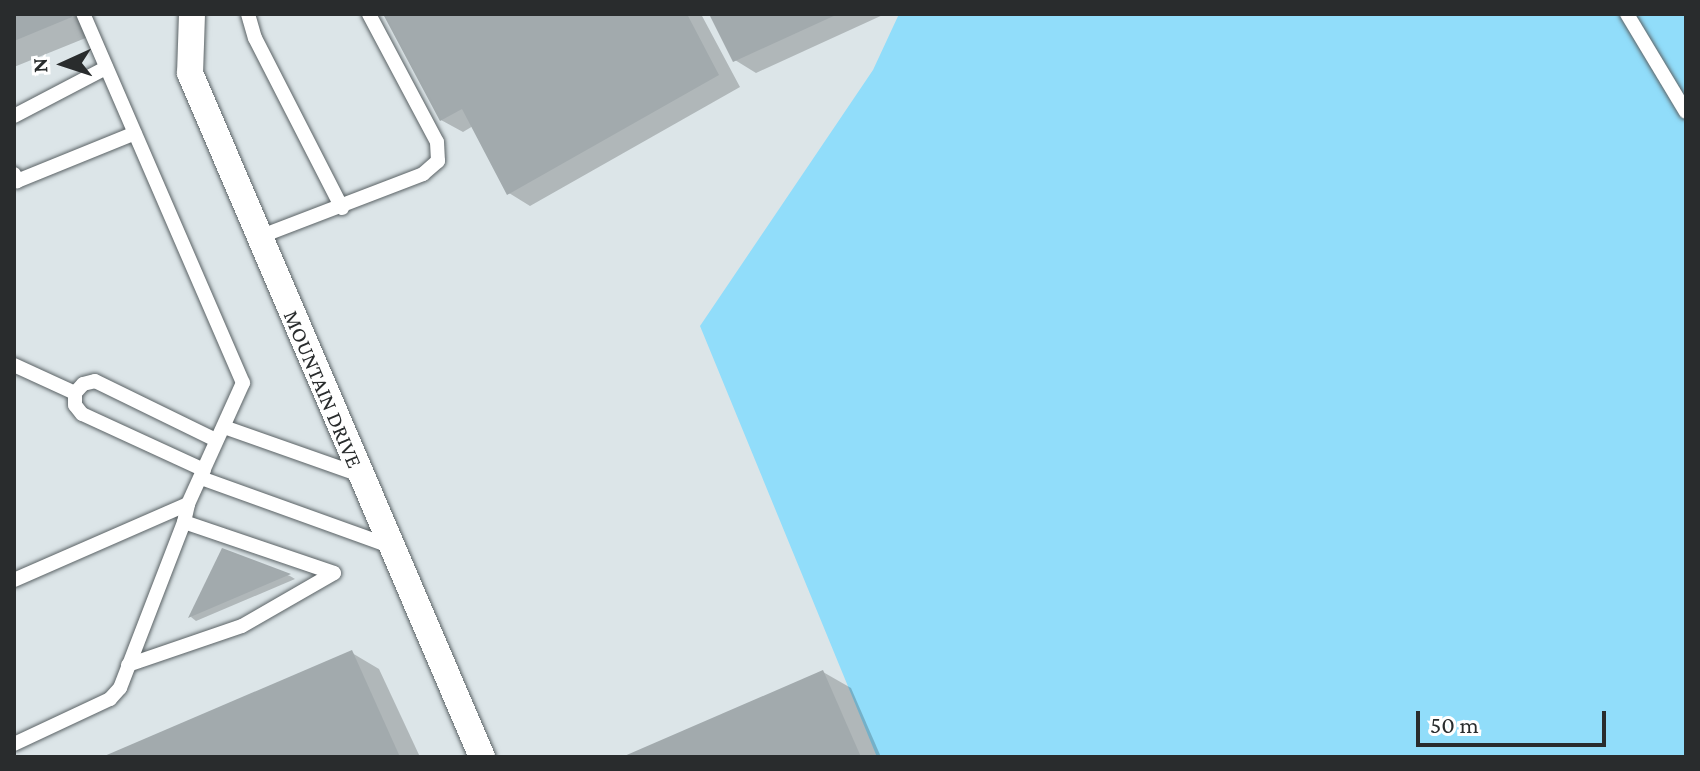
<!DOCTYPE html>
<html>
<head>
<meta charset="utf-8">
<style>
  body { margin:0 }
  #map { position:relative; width:1700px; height:771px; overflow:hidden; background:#dce5e8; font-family:"Crimson Pro",serif }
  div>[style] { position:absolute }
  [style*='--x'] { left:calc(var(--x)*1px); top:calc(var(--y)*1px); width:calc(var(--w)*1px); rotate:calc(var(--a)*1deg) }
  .green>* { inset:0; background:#91ddfa }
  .shadow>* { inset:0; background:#0003 }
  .building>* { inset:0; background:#a2aaad }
  .roads { filter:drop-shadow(0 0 2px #5a6265) drop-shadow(0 0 2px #5a6265) }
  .lane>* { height:14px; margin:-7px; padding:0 7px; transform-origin:7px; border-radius:7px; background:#fff }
  .street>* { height:26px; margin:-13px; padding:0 13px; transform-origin:13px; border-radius:13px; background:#fff }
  span { translate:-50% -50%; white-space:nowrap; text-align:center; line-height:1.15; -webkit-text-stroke:6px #fff; paint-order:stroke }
  .street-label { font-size:22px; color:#292c2d }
  .frame { position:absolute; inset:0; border:16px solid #292c2d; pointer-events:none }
  .north { position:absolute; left:24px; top:24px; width:80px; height:80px; -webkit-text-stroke:6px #fff; paint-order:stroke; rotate:267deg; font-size:22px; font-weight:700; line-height:32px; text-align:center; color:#292c2d }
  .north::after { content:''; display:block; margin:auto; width:28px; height:36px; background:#292c2d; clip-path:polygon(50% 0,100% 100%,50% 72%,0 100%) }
  .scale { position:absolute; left:1416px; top:711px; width:190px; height:36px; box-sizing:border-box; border:4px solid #292c2d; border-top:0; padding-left:10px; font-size:24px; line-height:28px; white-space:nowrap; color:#292c2d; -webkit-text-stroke:6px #fff; paint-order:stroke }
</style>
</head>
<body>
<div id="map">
  <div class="green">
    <i style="clip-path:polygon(899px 14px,1686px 14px,1686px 757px,877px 757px,700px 326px,873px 70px)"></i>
  </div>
  <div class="shadow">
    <i style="clip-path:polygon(14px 14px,90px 14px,98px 33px,14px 67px)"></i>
    <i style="clip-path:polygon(385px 14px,701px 14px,740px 87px,530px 206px,509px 193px,473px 126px,463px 132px,441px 120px)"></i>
    <i style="clip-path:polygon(711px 14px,885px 14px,756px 73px,735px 60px)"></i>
    <i style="clip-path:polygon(223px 551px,290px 576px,295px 579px,196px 621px,191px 617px)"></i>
    <i style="clip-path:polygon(352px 653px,379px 669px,420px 757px,108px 757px)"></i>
    <i style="clip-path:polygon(823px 672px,851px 688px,881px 757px,627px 757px)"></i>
  </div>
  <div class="building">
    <i style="clip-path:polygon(14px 14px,70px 14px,72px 17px,14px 41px)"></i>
    <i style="clip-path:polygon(383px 14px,687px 14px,719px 75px,507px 195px,462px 109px,440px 121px)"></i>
    <i style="clip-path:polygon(709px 14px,838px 14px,733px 62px)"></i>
    <i style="clip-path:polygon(222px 548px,291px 574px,188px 618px)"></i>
    <i style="clip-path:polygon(352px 650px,400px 757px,102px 757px)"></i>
    <i style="clip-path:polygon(823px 670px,861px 757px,622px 757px)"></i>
  </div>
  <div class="roads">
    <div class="lane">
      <i style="--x:248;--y:14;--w:25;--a:74"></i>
      <i style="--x:255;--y:38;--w:191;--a:62.9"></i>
      <i style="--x:1627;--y:14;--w:114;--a:59"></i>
      <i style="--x:14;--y:116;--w:104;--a:-27.6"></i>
      <i style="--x:14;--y:174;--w:8;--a:67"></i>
      <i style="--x:17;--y:181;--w:127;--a:-22.1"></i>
      <i style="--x:259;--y:237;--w:176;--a:-21"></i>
      <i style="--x:423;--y:174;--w:20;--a:-41"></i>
      <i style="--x:438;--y:161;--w:19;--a:-93"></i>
      <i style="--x:437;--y:142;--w:145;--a:-118"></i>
      <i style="--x:14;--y:365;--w:67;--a:24.7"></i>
      <i style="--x:224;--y:427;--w:144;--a:19.4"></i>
      <i style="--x:204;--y:470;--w:134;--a:-155.3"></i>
      <i style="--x:82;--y:414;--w:11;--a:-128"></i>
      <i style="--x:75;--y:405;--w:12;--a:-90"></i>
      <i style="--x:75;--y:393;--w:12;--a:-48"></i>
      <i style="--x:83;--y:384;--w:12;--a:-14"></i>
      <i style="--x:95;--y:381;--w:135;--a:26"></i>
      <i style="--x:201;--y:478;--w:204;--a:19.8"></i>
      <i style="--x:14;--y:580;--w:190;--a:-23.6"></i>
      <i style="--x:128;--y:665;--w:120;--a:-18.9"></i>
      <i style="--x:242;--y:626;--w:106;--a:-29.9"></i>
      <i style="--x:334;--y:573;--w:158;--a:-161.2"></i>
      <i style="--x:14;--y:744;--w:106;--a:-25.1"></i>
      <i style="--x:110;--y:699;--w:15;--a:-48"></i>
      <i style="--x:120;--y:688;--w:178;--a:-68.9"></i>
      <i style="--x:184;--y:522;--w:18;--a:-77"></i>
      <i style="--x:188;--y:504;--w:133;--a:-65.6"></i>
      <i style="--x:243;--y:383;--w:402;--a:-113.4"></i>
    </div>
    <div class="street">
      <i style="--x:192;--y:14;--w:59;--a:91.9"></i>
      <i style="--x:190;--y:73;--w:744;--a:66.88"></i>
    </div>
  </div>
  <div class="street-label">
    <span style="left:323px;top:389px;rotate:67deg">MOUNTAIN DRIVE</span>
  </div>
  <div class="frame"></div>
  <div class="north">N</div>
  <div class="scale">50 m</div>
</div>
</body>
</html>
